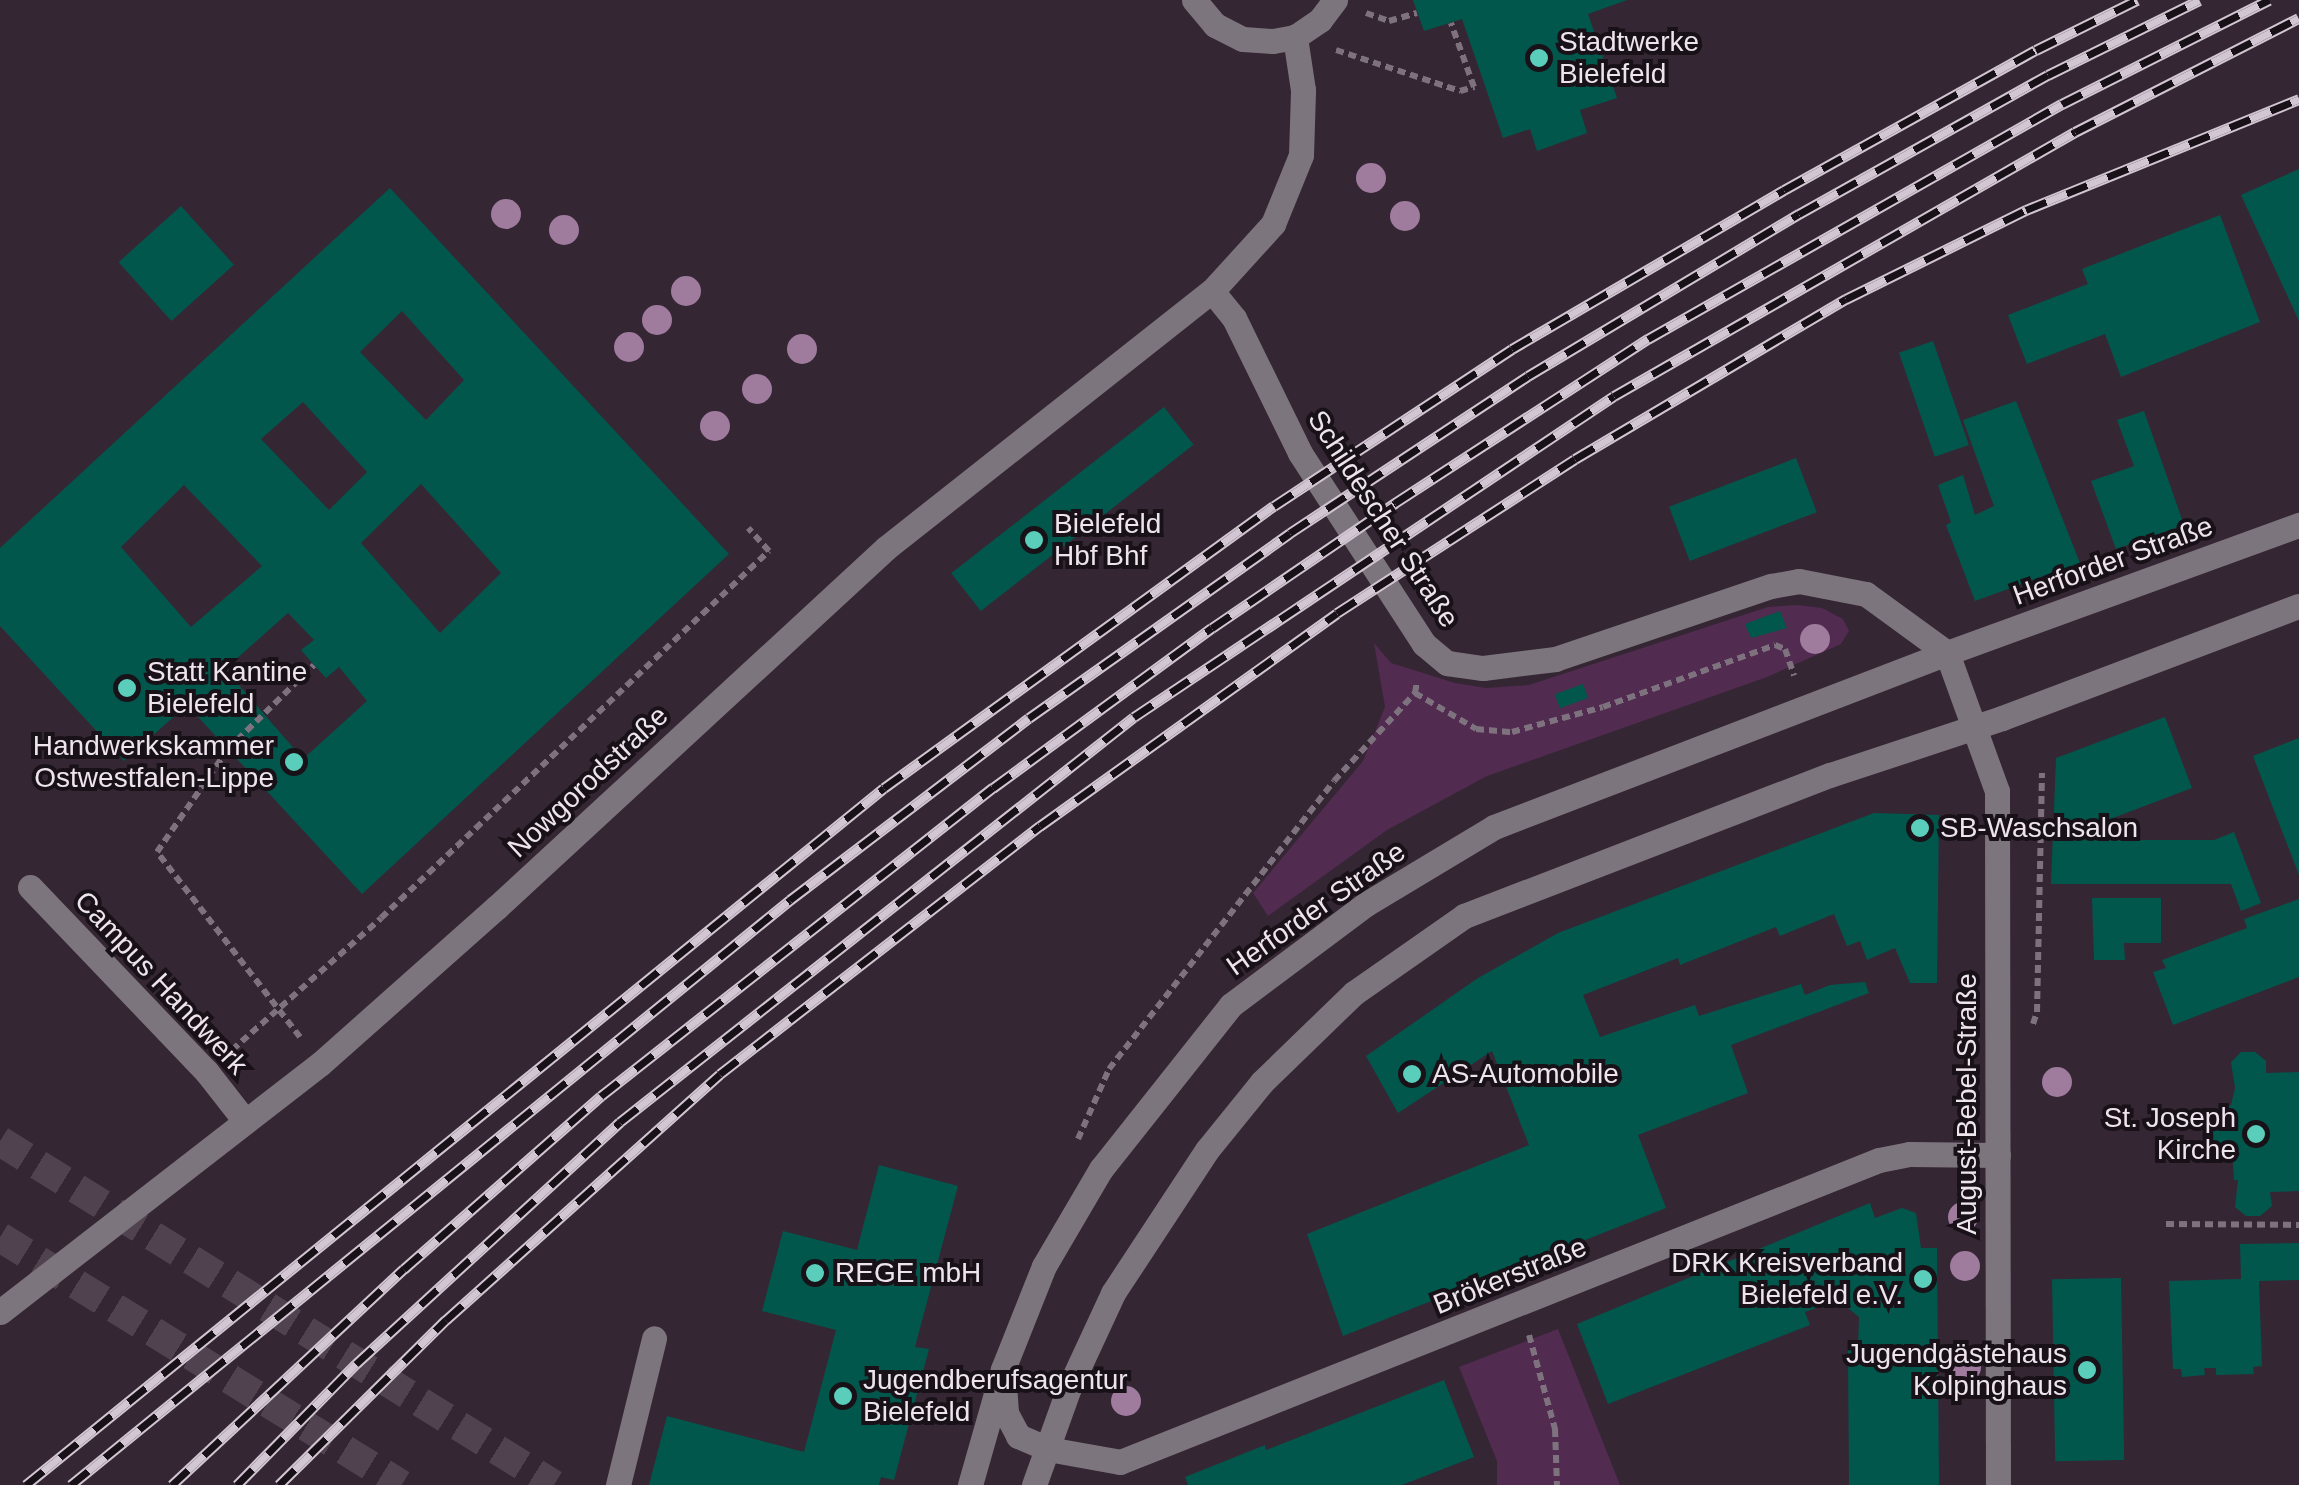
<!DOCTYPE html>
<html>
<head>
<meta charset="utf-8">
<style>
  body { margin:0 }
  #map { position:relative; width:2299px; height:1485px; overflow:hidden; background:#352634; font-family:Arial,sans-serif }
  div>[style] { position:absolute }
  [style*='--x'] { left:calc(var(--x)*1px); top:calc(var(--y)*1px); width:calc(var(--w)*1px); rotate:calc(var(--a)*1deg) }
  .green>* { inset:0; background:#512b50 }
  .building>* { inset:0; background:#02574c; transform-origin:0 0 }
  .highway-tunnel>* { height:30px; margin-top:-15px; transform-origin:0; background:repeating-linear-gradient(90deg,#514250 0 30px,transparent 0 45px) }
  .path>* { height:6px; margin-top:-3px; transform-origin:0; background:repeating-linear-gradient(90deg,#7f727f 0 8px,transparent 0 13px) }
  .minor>* { height:25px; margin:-12.5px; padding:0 12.5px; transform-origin:12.5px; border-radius:12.5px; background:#7d757d }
  .rail>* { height:11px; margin-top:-5.5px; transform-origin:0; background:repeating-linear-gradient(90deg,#181118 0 22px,#d1c6d1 0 44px); box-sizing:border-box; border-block:2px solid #d1c6d1 }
  .trees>* { width:30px; height:30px; margin:-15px; border-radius:50%; background:#9f7b9e }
  .dots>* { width:28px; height:28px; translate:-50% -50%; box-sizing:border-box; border:5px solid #181118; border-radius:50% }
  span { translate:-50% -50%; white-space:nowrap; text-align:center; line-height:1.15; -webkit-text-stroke:8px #181118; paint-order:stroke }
  .poi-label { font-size:28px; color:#eee4ee }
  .left { translate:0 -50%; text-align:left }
  .right { translate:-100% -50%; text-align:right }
  .street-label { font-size:28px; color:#eee4ee }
</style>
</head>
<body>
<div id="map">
  <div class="green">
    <i style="clip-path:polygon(1798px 605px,1822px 608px,1843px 619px,1849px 631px,1841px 644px,1767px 677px,1487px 776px,1387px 830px,1268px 916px,1253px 893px,1363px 761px,1385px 707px,1374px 643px,1391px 663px,1455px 683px,1486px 688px,1529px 685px,1768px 607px)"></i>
    <i style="clip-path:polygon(1558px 1329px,1620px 1485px,1497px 1485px,1497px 1461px,1459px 1367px)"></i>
  </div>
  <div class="building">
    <i style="clip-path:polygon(1413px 0,1627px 0,1588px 14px,1617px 98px,1580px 110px,1587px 133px,1537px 151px,1530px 129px,1503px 138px,1462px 19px,1424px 31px)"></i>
    <i style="clip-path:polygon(2299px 169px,2299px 321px,2241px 195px)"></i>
    <i style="clip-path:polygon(evenodd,390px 188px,729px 554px,362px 894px,187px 705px,124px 761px,0 626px,0 548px,390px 188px,402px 311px,464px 380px,426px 420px,360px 352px,402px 311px,390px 188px,303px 402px,367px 472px,329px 510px,261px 439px,303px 402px,390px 188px,421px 484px,501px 573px,440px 633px,361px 543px,421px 484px,390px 188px,184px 485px,262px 566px,191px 627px,121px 547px,184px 485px,390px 188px,288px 613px,314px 640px,301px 650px,314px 665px,326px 678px,339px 667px,367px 701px,303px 759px,225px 669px,288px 613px)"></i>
    <i style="left:181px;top:206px;width:79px;height:84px;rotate:48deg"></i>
    <i style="clip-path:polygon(2220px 215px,2260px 322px,2121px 377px,2105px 334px,2027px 364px,2008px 315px,2088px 284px,2082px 269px)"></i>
    <i style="left:1933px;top:341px;width:110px;height:36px;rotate:71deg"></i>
    <i style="clip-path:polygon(2016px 401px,2080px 563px,1975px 601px,1946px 525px,1951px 522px,1938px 485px,1963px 475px,1975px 515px,1994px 506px,1963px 420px)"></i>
    <i style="left:1164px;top:407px;width:48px;height:270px;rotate:52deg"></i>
    <i style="clip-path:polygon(2144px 411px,2184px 525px,2116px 549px,2091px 481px,2134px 466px,2117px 420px)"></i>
    <i style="left:1796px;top:458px;width:58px;height:136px;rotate:69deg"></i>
    <i style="clip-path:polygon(1780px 611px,1787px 628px,1751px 638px,1745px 624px)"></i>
    <i style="left:1583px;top:684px;width:15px;height:30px;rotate:70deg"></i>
    <i style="clip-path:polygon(2165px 717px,2192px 788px,2113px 818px,2113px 840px,2214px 840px,2234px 832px,2261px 903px,2241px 911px,2231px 884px,2051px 884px,2056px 758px)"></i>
    <i style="clip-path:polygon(2299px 738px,2299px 875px,2253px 756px)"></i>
    <i style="clip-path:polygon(1874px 813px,1939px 815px,1937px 983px,1910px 983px,1895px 948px,1867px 960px,1860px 941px,1847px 946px,1834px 914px,1780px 936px,1776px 927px,1680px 965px,1678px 958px,1583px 995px,1600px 1037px,1695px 1005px,1699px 1016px,1801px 984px,1805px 995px,1830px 985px,1865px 982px,1869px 993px,1731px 1045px,1748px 1093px,1638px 1135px,1666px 1208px,1343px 1336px,1307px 1234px,1529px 1145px,1492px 1051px,1398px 1113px,1366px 1056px,1478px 978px,1558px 933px)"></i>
    <i style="clip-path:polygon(2092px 898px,2161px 898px,2161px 943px,2124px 943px,2125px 960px,2094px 960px)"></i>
    <i style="clip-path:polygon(2299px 899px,2299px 977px,2173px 1025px,2153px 972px,2166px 968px,2162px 960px,2247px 928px,2244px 919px)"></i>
    <i style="clip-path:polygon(2241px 1052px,2255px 1052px,2266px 1061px,2266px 1073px,2299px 1072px,2299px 1191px,2270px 1192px,2272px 1206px,2260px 1216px,2246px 1216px,2235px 1207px,2238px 1180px,2234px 1180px,2233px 1163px,2213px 1155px,2212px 1112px,2231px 1105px,2235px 1088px,2231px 1062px)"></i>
    <i style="clip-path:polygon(879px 1165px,958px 1186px,915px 1347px,929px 1349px,894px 1480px,881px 1477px,879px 1485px,649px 1485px,667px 1416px,804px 1452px,836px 1330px,762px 1311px,783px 1231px,857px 1250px)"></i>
    <i style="clip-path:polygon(1870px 1203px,1875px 1218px,1902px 1208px,1916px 1213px,1921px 1248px,1937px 1248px,1939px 1485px,1849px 1485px,1848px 1349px,1858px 1349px,1859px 1317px,1838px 1300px,1805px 1312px,1810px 1325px,1608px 1404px,1577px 1324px)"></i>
    <i style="clip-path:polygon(2299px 1243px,2299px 1280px,2259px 1281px,2262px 1366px,2253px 1367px,2254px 1374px,2216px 1375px,2216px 1368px,2204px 1368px,2205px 1375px,2182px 1377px,2181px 1369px,2173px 1369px,2169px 1281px,2241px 1279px,2240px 1244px)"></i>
    <i style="left:2121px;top:1278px;width:182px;height:69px;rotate:89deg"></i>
    <i style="clip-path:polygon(1444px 1380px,1474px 1457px,1402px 1485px,1188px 1485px,1185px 1477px,1265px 1445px,1266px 1450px)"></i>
  </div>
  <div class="highway-tunnel">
    <i style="--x:0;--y:1141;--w:652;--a:31.84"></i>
    <i style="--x:0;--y:1237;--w:472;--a:31.7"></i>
  </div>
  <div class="path">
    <i style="--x:1366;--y:13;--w:24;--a:19"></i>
    <i style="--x:1389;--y:21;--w:29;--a:-16"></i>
    <i style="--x:1336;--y:50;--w:131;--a:18.3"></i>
    <i style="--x:1460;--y:91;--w:15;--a:-16"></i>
    <i style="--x:1474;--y:87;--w:68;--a:-109.8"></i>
    <i style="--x:1415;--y:693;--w:71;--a:30.5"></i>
    <i style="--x:1476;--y:729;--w:36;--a:5"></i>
    <i style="--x:1512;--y:732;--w:94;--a:-15.4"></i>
    <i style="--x:1603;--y:707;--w:183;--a:-19.8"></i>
    <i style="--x:1775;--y:645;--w:11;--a:22"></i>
    <i style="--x:1785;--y:649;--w:28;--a:71"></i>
    <i style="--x:2033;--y:1024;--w:13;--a:-72"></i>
    <i style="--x:2037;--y:1012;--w:239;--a:-88.8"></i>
    <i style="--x:300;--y:1037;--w:234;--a:-127.7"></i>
    <i style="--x:157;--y:852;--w:125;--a:-55.4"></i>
    <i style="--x:228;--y:749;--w:120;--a:-44.3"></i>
    <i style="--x:232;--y:1050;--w:199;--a:-41.5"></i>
    <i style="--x:381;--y:918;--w:534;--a:-43.41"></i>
    <i style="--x:769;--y:551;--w:31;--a:-132"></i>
    <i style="--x:1078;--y:1139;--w:77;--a:-66.1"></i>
    <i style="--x:1109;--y:1069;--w:365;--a:-52"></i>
    <i style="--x:1334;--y:781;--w:120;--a:-47.4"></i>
    <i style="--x:1415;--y:693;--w:11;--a:-80"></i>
    <i style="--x:2166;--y:1224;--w:133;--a:0.4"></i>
    <i style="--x:1529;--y:1335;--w:98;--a:74.5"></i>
    <i style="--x:1555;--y:1429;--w:56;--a:88"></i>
    <i style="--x:914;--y:1406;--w:40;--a:14.4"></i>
  </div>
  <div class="minor">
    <i style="--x:1194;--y:0;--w:33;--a:50"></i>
    <i style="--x:1215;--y:25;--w:31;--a:27"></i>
    <i style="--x:1243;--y:39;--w:30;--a:4"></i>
    <i style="--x:1273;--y:41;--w:22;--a:-10"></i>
    <i style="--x:1295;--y:37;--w:30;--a:-34"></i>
    <i style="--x:1320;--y:20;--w:25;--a:-53"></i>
    <i style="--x:1212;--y:291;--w:35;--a:51"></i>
    <i style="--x:1234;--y:318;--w:150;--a:63.9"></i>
    <i style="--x:1300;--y:453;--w:228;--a:57"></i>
    <i style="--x:1424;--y:644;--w:30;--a:40"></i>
    <i style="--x:1447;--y:663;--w:36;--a:8"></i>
    <i style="--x:1483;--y:668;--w:73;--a:-7.1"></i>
    <i style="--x:1555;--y:659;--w:228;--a:-18.7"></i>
    <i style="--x:1771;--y:586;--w:28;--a:-10"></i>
    <i style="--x:1799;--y:581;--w:68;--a:11"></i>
    <i style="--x:1866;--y:594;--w:100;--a:36.1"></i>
    <i style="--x:1947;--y:653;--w:147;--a:70.1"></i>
    <i style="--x:1997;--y:791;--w:694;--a:89.92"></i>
    <i style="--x:30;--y:887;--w:255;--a:46.3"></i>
    <i style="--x:206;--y:1071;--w:63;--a:52"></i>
    <i style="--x:0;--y:1312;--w:405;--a:-37.8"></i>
    <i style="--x:320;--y:1064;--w:237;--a:-41.6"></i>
    <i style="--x:497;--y:907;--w:529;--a:-42.7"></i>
    <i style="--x:886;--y:548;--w:415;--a:-38.3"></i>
    <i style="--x:1212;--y:291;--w:91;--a:-47.7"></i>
    <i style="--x:1273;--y:224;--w:74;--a:-67.9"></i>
    <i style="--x:1301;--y:155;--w:65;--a:-88.2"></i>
    <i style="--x:1303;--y:90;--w:54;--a:-98.6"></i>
    <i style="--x:1004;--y:1384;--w:29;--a:86"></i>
    <i style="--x:1006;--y:1413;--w:26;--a:62"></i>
    <i style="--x:1018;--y:1436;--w:33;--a:23"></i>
    <i style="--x:1048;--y:1449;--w:73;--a:10.2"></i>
    <i style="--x:1120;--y:1462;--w:817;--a:-21.7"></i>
    <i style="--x:1879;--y:1160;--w:31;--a:-11"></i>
    <i style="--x:1909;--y:1154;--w:89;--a:0.6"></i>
    <i style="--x:618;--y:1485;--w:151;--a:-76.2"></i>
    <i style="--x:970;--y:1485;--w:121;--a:-74.1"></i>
    <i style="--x:1003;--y:1369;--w:111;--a:-68.3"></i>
    <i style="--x:1044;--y:1266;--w:113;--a:-59.6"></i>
    <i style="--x:1101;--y:1169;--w:209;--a:-51.6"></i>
    <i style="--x:1231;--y:1005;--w:169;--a:-36.8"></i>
    <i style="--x:1366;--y:904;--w:149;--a:-31"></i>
    <i style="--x:1494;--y:827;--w:485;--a:-21"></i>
    <i style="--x:1947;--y:653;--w:375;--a:-20"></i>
    <i style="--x:1034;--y:1485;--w:103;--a:-70.2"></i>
    <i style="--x:1069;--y:1388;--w:105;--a:-65.1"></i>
    <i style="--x:1113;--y:1293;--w:171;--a:-56.7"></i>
    <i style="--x:1207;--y:1150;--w:87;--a:-51"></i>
    <i style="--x:1262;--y:1082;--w:128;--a:-44.1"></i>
    <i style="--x:1354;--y:993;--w:134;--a:-35"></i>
    <i style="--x:1464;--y:916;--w:392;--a:-21.1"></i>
    <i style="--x:1830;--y:775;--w:181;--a:-18.3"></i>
    <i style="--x:2002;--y:718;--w:317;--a:-20.7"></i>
  </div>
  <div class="rail">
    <i style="--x:26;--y:1485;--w:1105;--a:-39.09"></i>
    <i style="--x:884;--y:788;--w:481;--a:-35.9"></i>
    <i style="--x:1274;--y:506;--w:285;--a:-33.4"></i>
    <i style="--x:1512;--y:349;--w:315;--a:-30.3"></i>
    <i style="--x:1784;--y:190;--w:288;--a:-29.1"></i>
    <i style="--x:2036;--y:50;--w:113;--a:-26.3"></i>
    <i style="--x:71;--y:1485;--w:927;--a:-39.13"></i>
    <i style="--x:790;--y:900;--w:300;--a:-37.3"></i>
    <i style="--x:1029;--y:718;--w:320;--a:-35.3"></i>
    <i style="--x:1290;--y:533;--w:285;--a:-33.4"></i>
    <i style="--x:1528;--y:376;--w:316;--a:-30.9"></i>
    <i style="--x:1799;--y:214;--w:285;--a:-29.2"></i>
    <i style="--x:2048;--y:75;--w:169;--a:-26.3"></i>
    <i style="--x:172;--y:1485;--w:317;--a:-43"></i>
    <i style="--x:404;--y:1269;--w:262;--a:-41.3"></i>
    <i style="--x:601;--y:1096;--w:499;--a:-38.2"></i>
    <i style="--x:993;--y:788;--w:271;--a:-36.2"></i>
    <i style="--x:1212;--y:628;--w:222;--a:-34.3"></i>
    <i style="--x:1395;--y:503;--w:302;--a:-33"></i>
    <i style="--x:1648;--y:339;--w:476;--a:-29.6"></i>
    <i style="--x:2062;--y:104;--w:232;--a:-26.7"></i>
    <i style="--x:237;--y:1485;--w:170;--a:-45.5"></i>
    <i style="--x:356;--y:1364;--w:358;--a:-42.5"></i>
    <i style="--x:620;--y:1122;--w:654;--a:-38.24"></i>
    <i style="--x:1134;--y:717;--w:577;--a:-33.77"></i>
    <i style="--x:1614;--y:396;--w:531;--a:-29.8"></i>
    <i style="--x:2075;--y:132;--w:251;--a:-27"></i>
    <i style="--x:279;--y:1485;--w:235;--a:-44.7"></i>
    <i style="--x:446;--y:1320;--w:368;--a:-41.9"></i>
    <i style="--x:720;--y:1074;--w:405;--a:-37.8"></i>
    <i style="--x:1040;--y:826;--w:365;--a:-35.6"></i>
    <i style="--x:1337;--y:613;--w:283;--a:-32.9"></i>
    <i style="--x:1575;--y:459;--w:315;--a:-30.6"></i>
    <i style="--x:1846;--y:299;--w:201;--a:-26.3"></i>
    <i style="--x:2026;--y:210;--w:295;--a:-22.1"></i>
  </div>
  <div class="trees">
    <i style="left:1371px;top:178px"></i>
    <i style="left:506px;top:214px"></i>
    <i style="left:1405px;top:216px"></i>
    <i style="left:564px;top:230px"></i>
    <i style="left:686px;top:291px"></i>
    <i style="left:657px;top:320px"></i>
    <i style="left:629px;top:347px"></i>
    <i style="left:802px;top:349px"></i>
    <i style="left:757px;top:389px"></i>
    <i style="left:715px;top:426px"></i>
    <i style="left:1815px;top:639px"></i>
    <i style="left:2057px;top:1082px"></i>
    <i style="left:1963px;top:1217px"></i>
    <i style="left:1965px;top:1266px"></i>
    <i style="left:1966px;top:1367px"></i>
    <i style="left:1126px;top:1401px"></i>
  </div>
  <div class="dots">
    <i style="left:1539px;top:58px;background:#5bcebb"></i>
    <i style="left:1034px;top:540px;background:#5bcebb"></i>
    <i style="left:127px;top:688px;background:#5bcebb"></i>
    <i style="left:294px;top:762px;background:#5bcebb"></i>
    <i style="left:1920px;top:828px;background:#5bcebb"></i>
    <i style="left:1412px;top:1074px;background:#5bcebb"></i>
    <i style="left:2256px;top:1134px;background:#5bcebb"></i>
    <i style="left:815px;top:1273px;background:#5bcebb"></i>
    <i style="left:1923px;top:1279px;background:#5bcebb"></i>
    <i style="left:2087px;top:1370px;background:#5bcebb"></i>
    <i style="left:843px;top:1396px;background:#5bcebb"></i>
  </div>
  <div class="poi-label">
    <span class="left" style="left:1559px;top:58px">Stadtwerke<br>Bielefeld</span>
    <span class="left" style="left:1054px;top:540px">Bielefeld<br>Hbf Bhf</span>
    <span class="left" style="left:147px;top:688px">Statt Kantine<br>Bielefeld</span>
    <span class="right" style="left:274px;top:762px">Handwerkskammer<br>Ostwestfalen-Lippe</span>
    <span class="left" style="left:1940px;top:828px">SB-Waschsalon</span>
    <span class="left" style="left:1432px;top:1074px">AS-Automobile</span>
    <span class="right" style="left:2236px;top:1134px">St. Joseph<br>Kirche</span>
    <span class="right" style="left:1903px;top:1279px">DRK Kreisverband<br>Bielefeld e.V.</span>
    <span class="left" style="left:835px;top:1273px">REGE mbH</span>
    <span class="right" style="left:2067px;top:1370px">Jugendgästehaus<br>Kolpinghaus</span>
    <span class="left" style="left:863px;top:1396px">Jugendberufsagentur<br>Bielefeld</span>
  </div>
  <div class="street-label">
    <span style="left:1383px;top:519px;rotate:57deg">Schildescher Straße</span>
    <span style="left:2113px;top:561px;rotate:-20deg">Herforder Straße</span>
    <span style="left:588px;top:782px;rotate:-43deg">Nowgorodstraße</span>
    <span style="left:1316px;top:909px;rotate:-35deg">Herforder Straße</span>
    <span style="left:161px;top:983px;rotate:47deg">Campus Handwerk</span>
    <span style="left:1967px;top:1104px;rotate:-90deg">August-Bebel-Straße</span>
    <span style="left:1510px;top:1276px;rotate:-22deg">Brökerstraße</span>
  </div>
</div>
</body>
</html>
